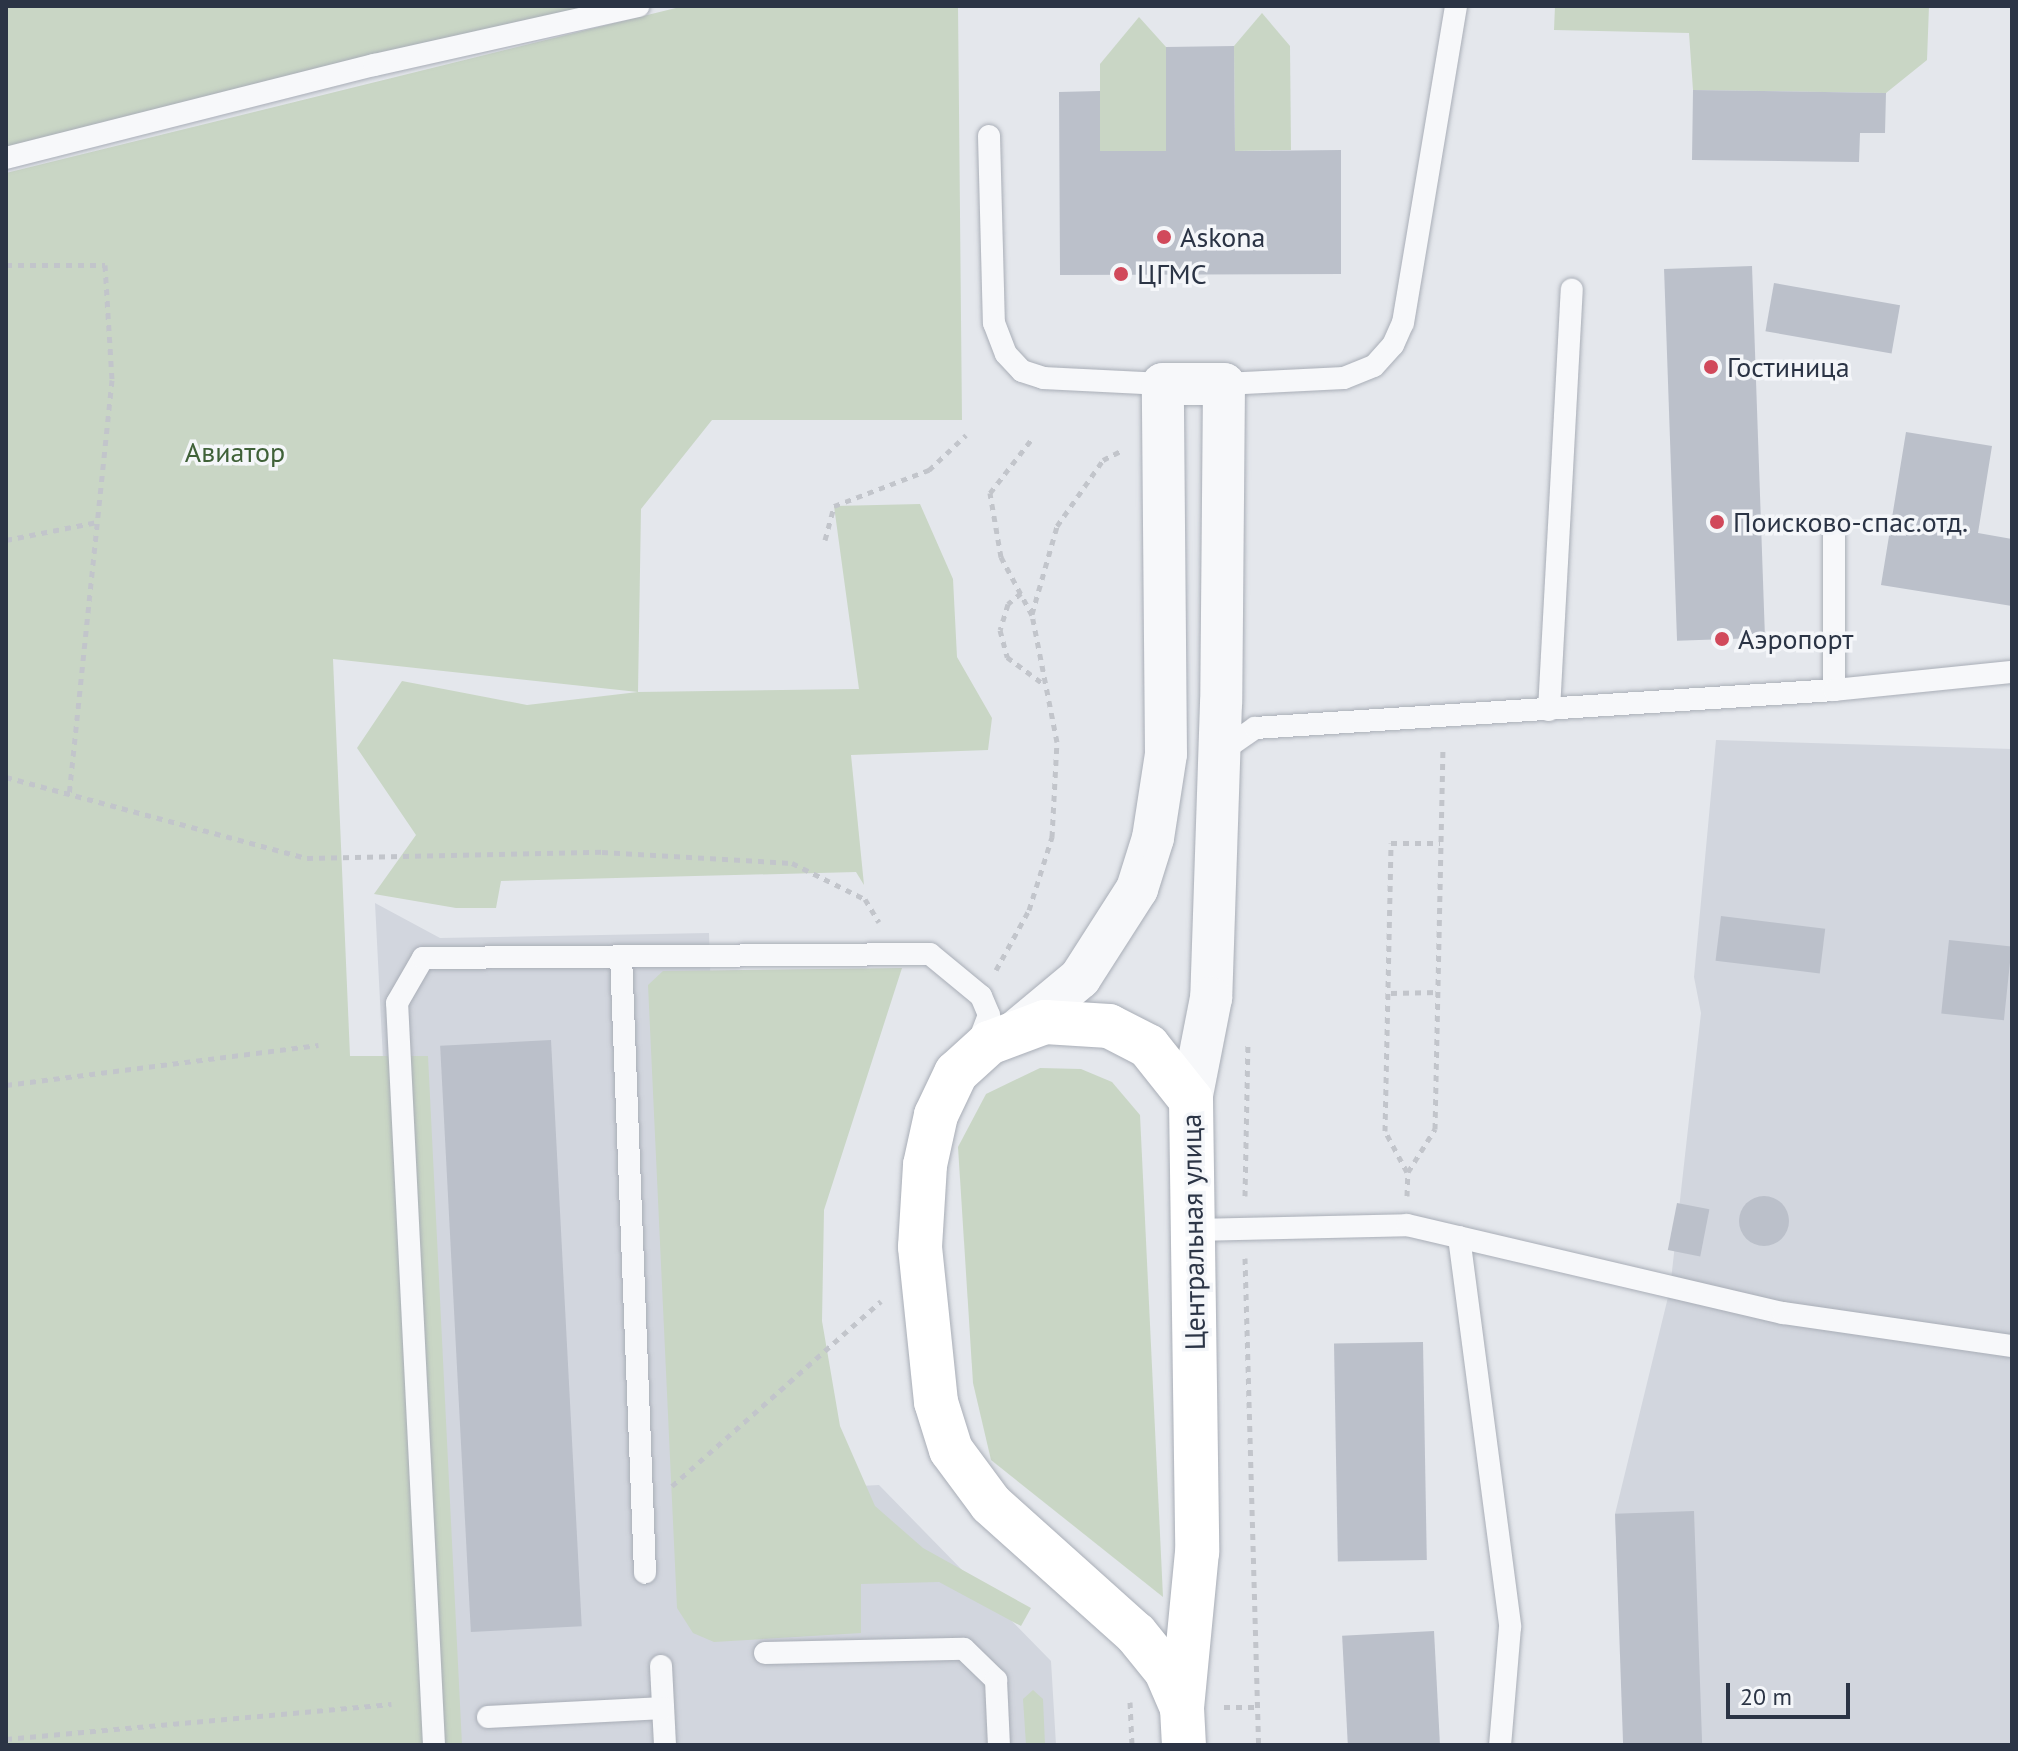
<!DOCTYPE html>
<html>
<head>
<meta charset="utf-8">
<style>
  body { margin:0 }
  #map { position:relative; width:2018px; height:1751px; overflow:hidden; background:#e4e7ec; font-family:"PT Sans",sans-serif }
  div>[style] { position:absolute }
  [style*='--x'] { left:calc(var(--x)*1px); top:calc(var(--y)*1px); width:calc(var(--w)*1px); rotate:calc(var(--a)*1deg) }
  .built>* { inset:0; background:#d2d6de }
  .green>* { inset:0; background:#c9d6c5 }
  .building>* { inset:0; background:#bbc0ca; transform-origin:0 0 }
  .round { border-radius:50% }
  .path>* { height:5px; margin-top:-2.5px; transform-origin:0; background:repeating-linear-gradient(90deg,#c2c5cb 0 6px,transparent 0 12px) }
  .roads { filter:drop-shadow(0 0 2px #a9aeb7) drop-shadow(0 0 2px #a9aeb7) }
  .lane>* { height:22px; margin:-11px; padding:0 11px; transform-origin:11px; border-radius:11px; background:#f7f8fa }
  .street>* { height:42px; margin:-21px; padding:0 21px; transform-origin:21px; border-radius:21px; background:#f7f8fa }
  .primary>* { height:44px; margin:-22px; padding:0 22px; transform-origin:22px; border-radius:22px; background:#fff }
  .dots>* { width:22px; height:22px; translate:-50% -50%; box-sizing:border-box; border:4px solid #f4f6f9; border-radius:50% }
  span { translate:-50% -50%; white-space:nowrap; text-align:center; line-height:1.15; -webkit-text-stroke:7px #f4f6f9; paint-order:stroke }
  .poi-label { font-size:28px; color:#2b3445 }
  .left { translate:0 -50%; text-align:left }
  .park-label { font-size:28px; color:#3f6138 }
  .street-label { font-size:28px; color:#2b3445 }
  .frame { position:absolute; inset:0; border:8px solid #2b3445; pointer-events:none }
  .scale { position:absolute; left:1726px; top:1683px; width:124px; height:36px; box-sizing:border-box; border:4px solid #2b3445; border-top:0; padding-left:10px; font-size:24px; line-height:28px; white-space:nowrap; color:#2b3445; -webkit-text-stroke:6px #f4f6f9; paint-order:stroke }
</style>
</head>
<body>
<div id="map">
  <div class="built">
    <i style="clip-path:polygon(1716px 740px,2012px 749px,2012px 1745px,1625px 1745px,1615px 1514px,1670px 1289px,1701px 1013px,1694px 977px)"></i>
    <i style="clip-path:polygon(375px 903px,440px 938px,709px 933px,727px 1493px,879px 1485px,1051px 1661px,1056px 1745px,418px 1745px)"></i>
  </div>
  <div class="green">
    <i style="clip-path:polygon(6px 6px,600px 6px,6px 150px)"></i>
    <i style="clip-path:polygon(684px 6px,958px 6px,962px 420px,712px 420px,641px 509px,638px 692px,859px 689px,834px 506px,920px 504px,953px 579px,957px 657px,992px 718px,988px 750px,851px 755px,864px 885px,856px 872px,501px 881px,496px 908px,456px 908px,374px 894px,416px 835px,357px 748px,402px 681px,527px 705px,638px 692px,333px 659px,350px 1056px,428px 1056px,462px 1745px,6px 1745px,6px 173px)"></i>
    <i style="clip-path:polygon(1555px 6px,1929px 6px,1927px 60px,1886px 93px,1693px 90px,1689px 33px,1554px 30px)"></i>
    <i style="clip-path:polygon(1262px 13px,1290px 46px,1291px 150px,1235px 151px,1234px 46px)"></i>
    <i style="clip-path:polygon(1139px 17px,1166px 47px,1166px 151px,1100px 151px,1100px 64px)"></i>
    <i style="clip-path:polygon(902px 968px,824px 1210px,822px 1321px,840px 1426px,875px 1506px,923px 1548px,1031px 1608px,1021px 1626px,939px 1582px,861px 1584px,861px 1633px,714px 1642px,693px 1633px,677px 1608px,648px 985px,663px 971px)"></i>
    <i style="clip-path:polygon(1040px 1068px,1081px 1069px,1112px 1082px,1140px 1115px,1163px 1597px,991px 1460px,973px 1383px,958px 1147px,986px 1094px)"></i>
    <i style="clip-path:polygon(1033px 1690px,1043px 1699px,1045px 1745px,1026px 1745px,1023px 1699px)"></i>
  </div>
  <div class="building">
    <i style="clip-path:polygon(1234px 46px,1235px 151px,1341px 150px,1341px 274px,1060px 275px,1059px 92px,1100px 91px,1100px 151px,1166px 151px,1166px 47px)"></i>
    <i style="clip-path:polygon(1693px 90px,1886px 93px,1885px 133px,1860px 133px,1859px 162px,1692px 160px)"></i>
    <i style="left:1752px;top:266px;width:372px;height:88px;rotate:88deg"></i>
    <i style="left:1774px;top:283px;width:128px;height:49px;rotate:10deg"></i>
    <i style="clip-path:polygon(1906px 432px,1992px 446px,1978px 533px,2012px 539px,2012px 606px,1881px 585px)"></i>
    <i style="left:1721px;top:916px;width:105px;height:45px;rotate:7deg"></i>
    <i style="left:1949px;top:940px;width:63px;height:74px;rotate:6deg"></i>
    <i style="left:551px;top:1040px;width:587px;height:111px;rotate:87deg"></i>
    <i class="round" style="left:1739px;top:1196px;width:50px;height:50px"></i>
    <i style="left:1677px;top:1203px;width:33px;height:48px;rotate:11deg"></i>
    <i style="left:1423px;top:1342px;width:218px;height:89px;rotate:89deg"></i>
    <i style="left:1694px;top:1511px;width:234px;height:79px;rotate:88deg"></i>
    <i style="left:1434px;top:1631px;width:114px;height:92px;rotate:87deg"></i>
  </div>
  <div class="path">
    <i style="--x:6;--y:265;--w:99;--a:0"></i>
    <i style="--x:105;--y:265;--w:115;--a:86.5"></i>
    <i style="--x:112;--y:380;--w:416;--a:95.9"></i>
    <i style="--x:6;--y:540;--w:93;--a:-11.2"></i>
    <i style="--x:825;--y:540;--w:35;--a:-75"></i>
    <i style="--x:834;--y:506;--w:102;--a:-20.8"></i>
    <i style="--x:929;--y:470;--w:51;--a:-43.4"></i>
    <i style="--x:1021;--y:593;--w:17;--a:140"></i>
    <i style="--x:1008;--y:604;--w:27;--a:107"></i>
    <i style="--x:1000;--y:630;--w:28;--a:75"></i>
    <i style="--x:1007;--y:657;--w:47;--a:36.4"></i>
    <i style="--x:1032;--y:614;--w:91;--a:-74.1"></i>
    <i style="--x:1057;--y:526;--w:80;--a:-55.1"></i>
    <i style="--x:1103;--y:460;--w:22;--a:-27"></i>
    <i style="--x:6;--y:777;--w:312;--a:15.1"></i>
    <i style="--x:307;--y:858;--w:295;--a:-1.2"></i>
    <i style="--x:602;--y:852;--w:190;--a:3.3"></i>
    <i style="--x:792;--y:863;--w:81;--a:26.3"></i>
    <i style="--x:865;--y:899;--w:27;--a:59"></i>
    <i style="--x:996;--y:970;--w:68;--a:-61.2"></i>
    <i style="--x:1029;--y:910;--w:77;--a:-72.5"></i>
    <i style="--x:1052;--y:837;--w:95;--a:-87"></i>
    <i style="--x:1057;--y:742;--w:129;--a:-101.1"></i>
    <i style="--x:1032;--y:615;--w:66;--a:-118.1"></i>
    <i style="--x:1001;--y:557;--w:65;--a:-99.8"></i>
    <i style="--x:990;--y:493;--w:67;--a:-52.3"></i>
    <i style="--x:1391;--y:993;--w:48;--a:-1.2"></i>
    <i style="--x:6;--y:1085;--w:315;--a:-7.3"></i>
    <i style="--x:1407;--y:1172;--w:47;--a:-118.2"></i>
    <i style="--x:1385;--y:1131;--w:288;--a:-88.8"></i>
    <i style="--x:1391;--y:843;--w:49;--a:0"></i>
    <i style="--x:1245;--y:1196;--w:154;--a:-88.9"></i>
    <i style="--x:1407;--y:1196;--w:24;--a:-88"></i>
    <i style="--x:1408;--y:1172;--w:51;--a:-57.9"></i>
    <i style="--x:1435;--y:1129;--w:382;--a:-88.8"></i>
    <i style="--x:1245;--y:1258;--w:487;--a:88.4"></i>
    <i style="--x:672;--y:1486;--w:279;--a:-41.5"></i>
    <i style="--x:1130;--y:1702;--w:43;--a:87.3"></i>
    <i style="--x:1224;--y:1707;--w:35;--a:0"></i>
    <i style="--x:6;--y:1739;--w:387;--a:-5.2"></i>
  </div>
  <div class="roads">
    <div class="lane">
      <i style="--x:989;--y:136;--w:187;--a:88.5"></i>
      <i style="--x:994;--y:323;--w:33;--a:69"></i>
      <i style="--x:1006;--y:354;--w:23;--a:47"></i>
      <i style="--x:1022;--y:371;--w:22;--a:18"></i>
      <i style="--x:1043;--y:378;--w:120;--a:2.9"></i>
      <i style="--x:6;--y:158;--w:380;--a:-14.2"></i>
      <i style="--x:374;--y:65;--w:271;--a:-12.6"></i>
      <i style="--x:1224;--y:384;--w:120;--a:-2.9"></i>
      <i style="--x:1344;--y:378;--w:32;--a:-22"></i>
      <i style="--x:1374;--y:366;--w:28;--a:-48"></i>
      <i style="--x:1393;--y:345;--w:24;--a:-66"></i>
      <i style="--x:1403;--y:323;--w:321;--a:-80.5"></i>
      <i style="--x:1834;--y:536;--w:154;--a:90"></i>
      <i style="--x:1549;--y:710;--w:421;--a:-86.9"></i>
      <i style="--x:1219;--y:753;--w:44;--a:-34.8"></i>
      <i style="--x:1255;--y:728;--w:580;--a:-3.75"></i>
      <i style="--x:1834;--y:690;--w:179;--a:-5.8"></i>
      <i style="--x:621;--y:956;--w:617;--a:87.77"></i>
      <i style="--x:1194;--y:1230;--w:213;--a:-1.3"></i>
      <i style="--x:1407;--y:1225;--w:386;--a:13.2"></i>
      <i style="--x:1783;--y:1313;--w:231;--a:8.2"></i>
      <i style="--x:1459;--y:1237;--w:393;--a:82.5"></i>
      <i style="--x:1510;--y:1627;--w:118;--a:94.8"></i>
      <i style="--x:765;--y:1653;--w:199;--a:-1.2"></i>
      <i style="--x:964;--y:1649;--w:45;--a:44.1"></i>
      <i style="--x:996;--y:1680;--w:65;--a:87.4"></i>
      <i style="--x:661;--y:1666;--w:79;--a:87.1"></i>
      <i style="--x:488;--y:1717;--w:175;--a:-2.9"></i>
      <i style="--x:434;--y:1745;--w:743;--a:-92.85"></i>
      <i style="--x:397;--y:1003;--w:52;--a:-60"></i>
      <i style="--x:423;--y:958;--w:507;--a:-0.45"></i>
      <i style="--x:930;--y:954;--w:66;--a:39.5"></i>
      <i style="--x:981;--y:996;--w:21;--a:67"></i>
      <i style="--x:989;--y:1015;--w:34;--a:111"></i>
    </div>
    <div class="street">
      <i style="--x:1014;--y:1033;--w:86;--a:-39.8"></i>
      <i style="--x:1080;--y:978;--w:106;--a:-57.4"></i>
      <i style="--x:1137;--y:889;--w:53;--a:-72.6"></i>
      <i style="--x:1153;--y:838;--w:85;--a:-81.2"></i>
      <i style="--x:1166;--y:754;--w:370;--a:-90.5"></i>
      <i style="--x:1163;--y:384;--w:61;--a:0"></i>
      <i style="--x:1224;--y:384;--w:319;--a:90.5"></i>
      <i style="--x:1221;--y:703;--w:295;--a:91.9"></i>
      <i style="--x:1211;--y:998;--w:104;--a:101.1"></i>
    </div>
    <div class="primary">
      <i style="--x:1182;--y:1708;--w:40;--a:-113.4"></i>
      <i style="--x:1166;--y:1671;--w:48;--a:-129"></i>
      <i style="--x:1136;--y:1634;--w:195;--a:-138.1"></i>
      <i style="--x:991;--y:1504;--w:67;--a:-126.5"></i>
      <i style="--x:951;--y:1450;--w:50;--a:-107.4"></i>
      <i style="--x:936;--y:1402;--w:156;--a:-95.9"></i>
      <i style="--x:920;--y:1247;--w:82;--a:-86.5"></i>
      <i style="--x:925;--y:1165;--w:51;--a:-77.6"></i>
      <i style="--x:936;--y:1115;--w:47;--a:-64.5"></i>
      <i style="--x:956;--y:1073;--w:45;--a:-42.3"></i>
      <i style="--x:989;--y:1043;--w:60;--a:-20.6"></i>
      <i style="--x:1045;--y:1022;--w:64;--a:3.6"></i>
      <i style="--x:1109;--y:1026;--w:44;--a:27.1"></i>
      <i style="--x:1148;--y:1046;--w:69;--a:51.5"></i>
      <i style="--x:1191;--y:1100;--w:452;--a:89.2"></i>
      <i style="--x:1197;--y:1552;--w:157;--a:95.5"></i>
      <i style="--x:1182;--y:1708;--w:37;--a:87"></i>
    </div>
  </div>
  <div class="dots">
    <i style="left:1164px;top:237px;background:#d1495b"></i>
    <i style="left:1121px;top:274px;background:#d1495b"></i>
    <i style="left:1711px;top:367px;background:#d1495b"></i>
    <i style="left:1717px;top:522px;background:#d1495b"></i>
    <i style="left:1722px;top:639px;background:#d1495b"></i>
  </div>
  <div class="poi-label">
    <span class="left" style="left:1180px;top:237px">Askona</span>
    <span class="left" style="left:1137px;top:274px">ЦГМС</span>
    <span class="left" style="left:1727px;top:367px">Гостиница</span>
    <span class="left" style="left:1733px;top:522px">Поисково-спас.отд.</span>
    <span class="left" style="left:1738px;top:639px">Аэропорт</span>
  </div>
  <div class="park-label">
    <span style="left:235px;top:452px">Авиатор</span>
  </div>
  <div class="street-label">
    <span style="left:1193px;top:1232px;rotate:-91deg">Центральная улица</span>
  </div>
  <div class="frame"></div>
  <div class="scale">20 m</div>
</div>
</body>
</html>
